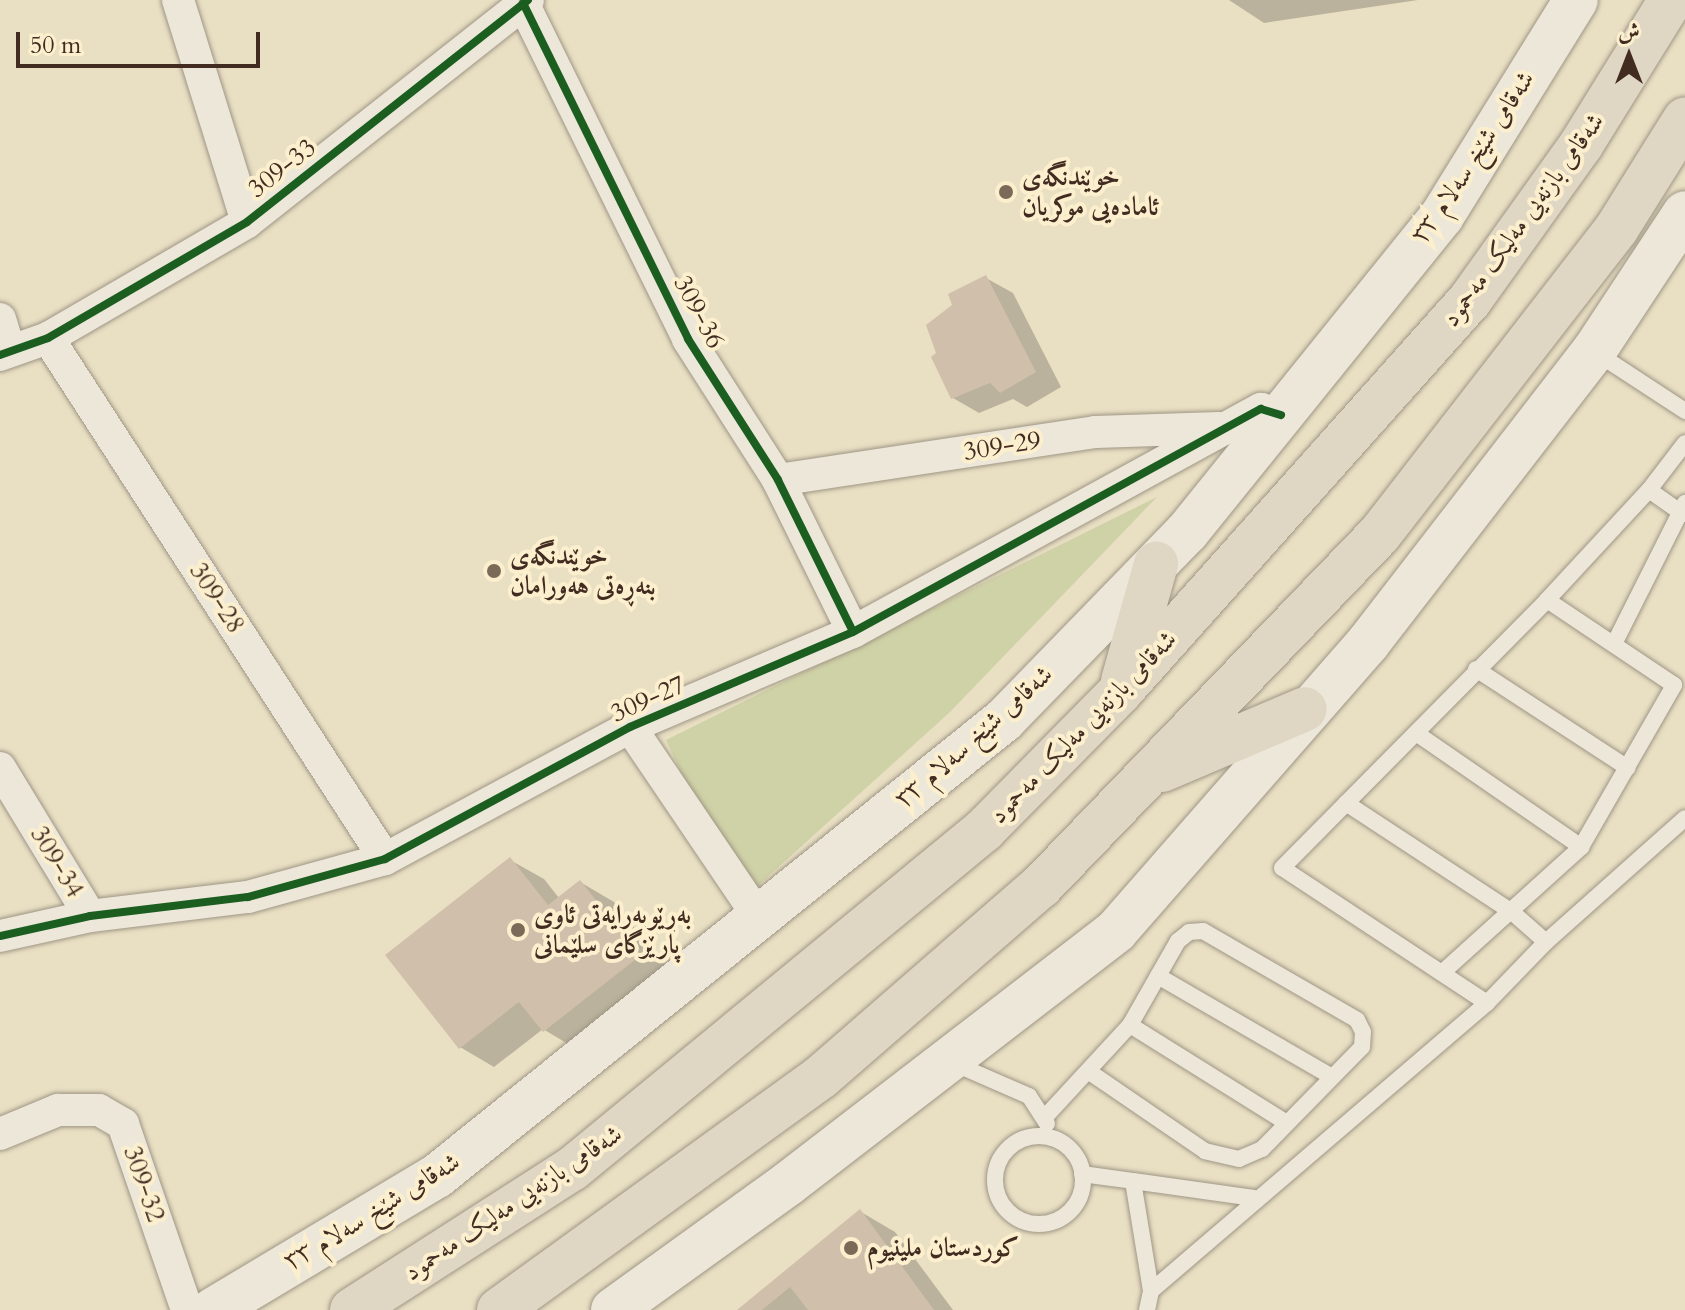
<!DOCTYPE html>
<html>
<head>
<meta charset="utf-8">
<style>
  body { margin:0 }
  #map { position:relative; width:1685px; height:1310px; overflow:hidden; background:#e9dfc3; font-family:Cardo,Amiri,serif }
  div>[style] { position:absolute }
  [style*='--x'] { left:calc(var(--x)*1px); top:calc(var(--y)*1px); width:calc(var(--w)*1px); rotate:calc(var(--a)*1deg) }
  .green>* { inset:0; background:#cfd1a6 }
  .shadow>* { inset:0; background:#0003 }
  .building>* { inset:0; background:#d0bfab }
  .roads { filter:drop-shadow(0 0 2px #9f9685) drop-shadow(0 0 2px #9f9685) }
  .service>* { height:16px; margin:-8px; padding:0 8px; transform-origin:8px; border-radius:8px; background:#ece7d9 }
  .service>.ring { margin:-8px; padding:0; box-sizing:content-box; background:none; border:16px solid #ece7d9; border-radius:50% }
  .minor>* { height:32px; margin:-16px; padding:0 16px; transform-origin:16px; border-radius:16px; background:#ece7d9 }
  .secondary>* { height:44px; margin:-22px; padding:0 22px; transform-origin:22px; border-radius:22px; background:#ece7d9 }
  .trunk>* { height:44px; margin:-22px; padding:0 22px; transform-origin:22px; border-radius:22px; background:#dfd6c4 }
  .cycleway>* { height:8px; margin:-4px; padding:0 4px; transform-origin:4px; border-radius:4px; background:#1b5e20 }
  .dots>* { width:22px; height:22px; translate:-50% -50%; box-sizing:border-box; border:4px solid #fbefce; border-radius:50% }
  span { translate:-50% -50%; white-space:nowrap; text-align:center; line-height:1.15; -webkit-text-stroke:8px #fbefce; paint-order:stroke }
  .street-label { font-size:26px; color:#422b20 }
  .poi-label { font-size:26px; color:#422b20; font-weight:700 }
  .left { translate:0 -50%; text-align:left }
  .north { position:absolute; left:1589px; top:16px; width:80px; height:80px; -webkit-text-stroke:6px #fbefce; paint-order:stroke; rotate:0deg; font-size:22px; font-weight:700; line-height:32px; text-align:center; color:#422b20 }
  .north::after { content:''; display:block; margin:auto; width:28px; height:36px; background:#422b20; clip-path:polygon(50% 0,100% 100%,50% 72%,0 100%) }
  .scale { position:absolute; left:16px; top:32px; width:244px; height:36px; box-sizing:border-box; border:4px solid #422b20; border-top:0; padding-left:10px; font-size:24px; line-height:28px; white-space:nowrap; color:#422b20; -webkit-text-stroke:6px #fbefce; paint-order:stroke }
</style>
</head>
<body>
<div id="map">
  <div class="green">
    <i style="clip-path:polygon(1157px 497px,950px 712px,741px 901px,666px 740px)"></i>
  </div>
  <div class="shadow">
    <i style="clip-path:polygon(1229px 0,1418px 0,1264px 23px)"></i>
    <i style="clip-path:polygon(986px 278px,1013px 293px,1061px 387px,1027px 407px,1013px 399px,979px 413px,953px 398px)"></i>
    <i style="clip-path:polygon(510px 860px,544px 879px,559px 898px,580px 882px,614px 902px,673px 976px,578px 1050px,543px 1029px,494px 1067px,460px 1047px)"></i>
    <i style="clip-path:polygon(861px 1212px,895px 1232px,953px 1310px,740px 1310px)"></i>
  </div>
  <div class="building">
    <i style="clip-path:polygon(986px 275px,1036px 372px,1000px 393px,990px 383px,951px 399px,931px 357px,936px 353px,926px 325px,952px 305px,948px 294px)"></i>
    <i style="clip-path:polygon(510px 857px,548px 905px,580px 880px,640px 956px,543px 1032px,519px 1002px,459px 1049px,385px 955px)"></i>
    <i style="clip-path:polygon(860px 1209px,934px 1310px,808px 1310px,790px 1287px,762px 1310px,737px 1310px)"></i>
  </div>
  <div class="roads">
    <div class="service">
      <i style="--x:1595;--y:352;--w:108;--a:33.2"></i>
      <i style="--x:1649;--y:490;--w:42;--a:35.2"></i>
      <i style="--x:1614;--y:644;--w:158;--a:-63.3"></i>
      <i style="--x:1476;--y:669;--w:181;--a:33.1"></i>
      <i style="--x:1416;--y:733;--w:201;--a:34.6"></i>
      <i style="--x:1346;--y:803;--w:199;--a:33.3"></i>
      <i style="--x:1512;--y:912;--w:45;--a:41.4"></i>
      <i style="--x:1444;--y:971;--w:185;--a:-42.1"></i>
      <i style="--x:1581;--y:847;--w:187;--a:-60.1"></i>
      <i style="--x:1674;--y:685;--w:153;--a:-146.2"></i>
      <i style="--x:1158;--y:976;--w:201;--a:30.1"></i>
      <i style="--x:1487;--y:1003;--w:245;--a:-146.6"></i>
      <i style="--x:1282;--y:868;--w:377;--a:-45.3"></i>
      <i style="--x:1547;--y:600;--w:150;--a:-47.2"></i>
      <i style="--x:1649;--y:490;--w:59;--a:-52.5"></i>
      <i style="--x:1130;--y:1025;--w:185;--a:32"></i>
      <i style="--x:953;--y:1063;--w:83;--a:23.5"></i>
      <i style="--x:1029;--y:1096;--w:33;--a:57"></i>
      <i style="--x:1046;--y:1116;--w:124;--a:-47.3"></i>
      <i style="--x:1130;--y:1025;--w:97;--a:-60.3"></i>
      <i style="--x:1178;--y:941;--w:14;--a:-39"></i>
      <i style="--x:1189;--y:932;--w:14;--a:-4"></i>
      <i style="--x:1203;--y:931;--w:178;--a:30"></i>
      <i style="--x:1357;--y:1020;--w:13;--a:63"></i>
      <i style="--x:1363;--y:1032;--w:15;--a:94"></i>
      <i style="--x:1362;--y:1047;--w:143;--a:134.4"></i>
      <i style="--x:1262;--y:1149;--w:25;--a:157"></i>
      <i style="--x:1239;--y:1159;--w:35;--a:-167"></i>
      <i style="--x:1205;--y:1151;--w:138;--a:-145.6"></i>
      <i class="ring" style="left:995px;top:1136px;width:72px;height:72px"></i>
      <i style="--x:1082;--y:1174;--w:51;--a:7.8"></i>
      <i style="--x:1151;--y:1291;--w:111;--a:-99.3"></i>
      <i style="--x:1133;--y:1181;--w:122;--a:8"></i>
      <i style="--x:1147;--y:1310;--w:19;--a:-78"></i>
      <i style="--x:1151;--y:1291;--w:443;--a:-40.6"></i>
      <i style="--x:1487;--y:1003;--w:85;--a:-46"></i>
      <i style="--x:1546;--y:942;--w:186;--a:-41.7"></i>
    </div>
    <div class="minor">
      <i style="--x:178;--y:0;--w:232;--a:72.7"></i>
      <i style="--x:523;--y:3;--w:374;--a:63.8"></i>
      <i style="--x:688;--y:339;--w:167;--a:57.4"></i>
      <i style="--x:778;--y:480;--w:169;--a:63.7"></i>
      <i style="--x:0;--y:319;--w:30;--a:73"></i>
      <i style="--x:48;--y:338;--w:620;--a:57.1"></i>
      <i style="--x:0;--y:355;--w:51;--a:-19.5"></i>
      <i style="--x:48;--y:338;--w:230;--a:-30.2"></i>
      <i style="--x:247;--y:222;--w:358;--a:-38.3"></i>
      <i style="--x:778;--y:480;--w:321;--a:-8.6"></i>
      <i style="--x:1095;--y:432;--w:124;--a:-1.8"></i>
      <i style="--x:630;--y:727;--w:232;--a:55.9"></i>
      <i style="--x:0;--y:768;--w:173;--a:58.7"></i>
      <i style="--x:0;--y:936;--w:92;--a:-12.5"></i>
      <i style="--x:90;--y:916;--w:159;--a:-6.9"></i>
      <i style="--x:248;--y:897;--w:142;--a:-15.5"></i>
      <i style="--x:385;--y:859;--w:278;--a:-28.3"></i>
      <i style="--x:630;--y:727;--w:242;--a:-23.1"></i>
      <i style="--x:853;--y:632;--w:465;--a:-28.7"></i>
      <i style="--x:1261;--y:409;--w:21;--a:17"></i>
      <i style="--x:0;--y:1134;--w:63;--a:-22.5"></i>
      <i style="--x:58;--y:1110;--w:41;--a:0"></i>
      <i style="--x:99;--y:1110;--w:28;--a:30"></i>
      <i style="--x:123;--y:1124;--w:197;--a:71"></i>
    </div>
    <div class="secondary">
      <i style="--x:213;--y:1310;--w:261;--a:-30.9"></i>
      <i style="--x:437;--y:1176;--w:728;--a:-38.81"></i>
      <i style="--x:1004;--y:720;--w:262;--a:-45.8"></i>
      <i style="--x:1187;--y:532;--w:406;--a:-51.1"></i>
      <i style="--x:1442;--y:216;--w:254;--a:-58.2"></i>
      <i style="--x:613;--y:1310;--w:217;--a:-35.8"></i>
      <i style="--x:789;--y:1183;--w:413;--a:-37.6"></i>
      <i style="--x:1116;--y:931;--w:383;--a:-48.8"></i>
      <i style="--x:1368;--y:643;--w:369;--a:-52.3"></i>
      <i style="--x:1594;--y:351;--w:165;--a:-56.6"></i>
    </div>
    <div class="trunk">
      <i style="--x:1123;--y:681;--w:122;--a:-74.2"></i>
      <i style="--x:1162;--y:770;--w:155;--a:-23.1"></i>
      <i style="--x:352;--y:1310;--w:261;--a:-32.7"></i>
      <i style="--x:572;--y:1169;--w:534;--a:-39.45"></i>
      <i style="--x:984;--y:830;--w:194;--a:-45.4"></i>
      <i style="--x:1120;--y:692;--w:526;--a:-48.24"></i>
      <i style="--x:1470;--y:300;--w:191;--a:-54.4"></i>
      <i style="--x:1581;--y:145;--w:171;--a:-58.2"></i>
      <i style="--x:499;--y:1310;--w:397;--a:-35.9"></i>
      <i style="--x:821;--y:1077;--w:291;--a:-41"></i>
      <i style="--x:1041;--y:886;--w:487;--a:-46.1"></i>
      <i style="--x:1379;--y:535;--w:388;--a:-52.2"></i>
      <i style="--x:1617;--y:228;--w:128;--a:-58"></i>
    </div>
  </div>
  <div class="cycleway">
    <i style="--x:523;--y:3;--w:374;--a:63.8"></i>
    <i style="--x:688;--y:339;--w:167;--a:57.4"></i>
    <i style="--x:778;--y:480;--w:169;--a:63.7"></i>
    <i style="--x:0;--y:355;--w:51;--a:-19.5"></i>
    <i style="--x:48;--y:338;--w:230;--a:-30.2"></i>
    <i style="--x:247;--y:222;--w:358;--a:-38.3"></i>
    <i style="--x:0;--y:936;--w:92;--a:-12.5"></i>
    <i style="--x:90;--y:916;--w:159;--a:-6.9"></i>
    <i style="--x:248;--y:897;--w:142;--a:-15.5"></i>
    <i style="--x:385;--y:859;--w:278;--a:-28.3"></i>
    <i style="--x:630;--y:727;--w:242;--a:-23.1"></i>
    <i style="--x:853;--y:632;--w:465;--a:-28.7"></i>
    <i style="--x:1261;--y:409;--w:21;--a:17"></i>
  </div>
  <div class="dots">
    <i style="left:1006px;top:192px;background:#7c6a59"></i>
    <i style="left:494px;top:571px;background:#7c6a59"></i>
    <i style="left:518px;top:930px;background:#7c6a59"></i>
    <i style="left:851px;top:1248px;background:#7c6a59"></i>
  </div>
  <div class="street-label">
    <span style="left:1474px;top:157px;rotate:-57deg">شەقامی شێخ سەلام ٣٣</span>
    <span style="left:282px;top:168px;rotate:-38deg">309-33</span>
    <span style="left:1523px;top:220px;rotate:-54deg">شەقامی بازنەیی مەلیک مەحمود</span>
    <span style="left:699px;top:312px;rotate:62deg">309-36</span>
    <span style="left:1002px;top:446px;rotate:-9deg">309-29</span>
    <span style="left:217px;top:598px;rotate:57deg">309-28</span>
    <span style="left:648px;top:699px;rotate:-24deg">309-27</span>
    <span style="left:1083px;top:727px;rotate:-46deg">شەقامی بازنەیی مەلیک مەحمود</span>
    <span style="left:975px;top:737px;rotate:-42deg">شەقامی شێخ سەلام ٣٣</span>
    <span style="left:57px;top:862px;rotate:59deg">309-34</span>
    <span style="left:144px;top:1184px;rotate:71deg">309-32</span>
    <span style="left:513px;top:1203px;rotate:-34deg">شەقامی بازنەیی مەلیک مەحمود</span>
    <span style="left:373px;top:1212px;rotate:-32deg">شەقامی شێخ سەلام ٣٣</span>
  </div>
  <div class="poi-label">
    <span class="left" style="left:1022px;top:192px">خوێندنگەی<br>ئامادەیی موکریان</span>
    <span class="left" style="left:510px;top:571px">خوێندنگەی<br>بنەڕەتی هەورامان</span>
    <span class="left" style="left:534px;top:930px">بەڕێوبەرایەتی ئاوی<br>پارێزگای سلێمانی</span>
    <span class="left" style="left:867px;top:1248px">کوردستان ملینیوم</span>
  </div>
  <div class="north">ش</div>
  <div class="scale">50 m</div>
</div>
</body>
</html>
